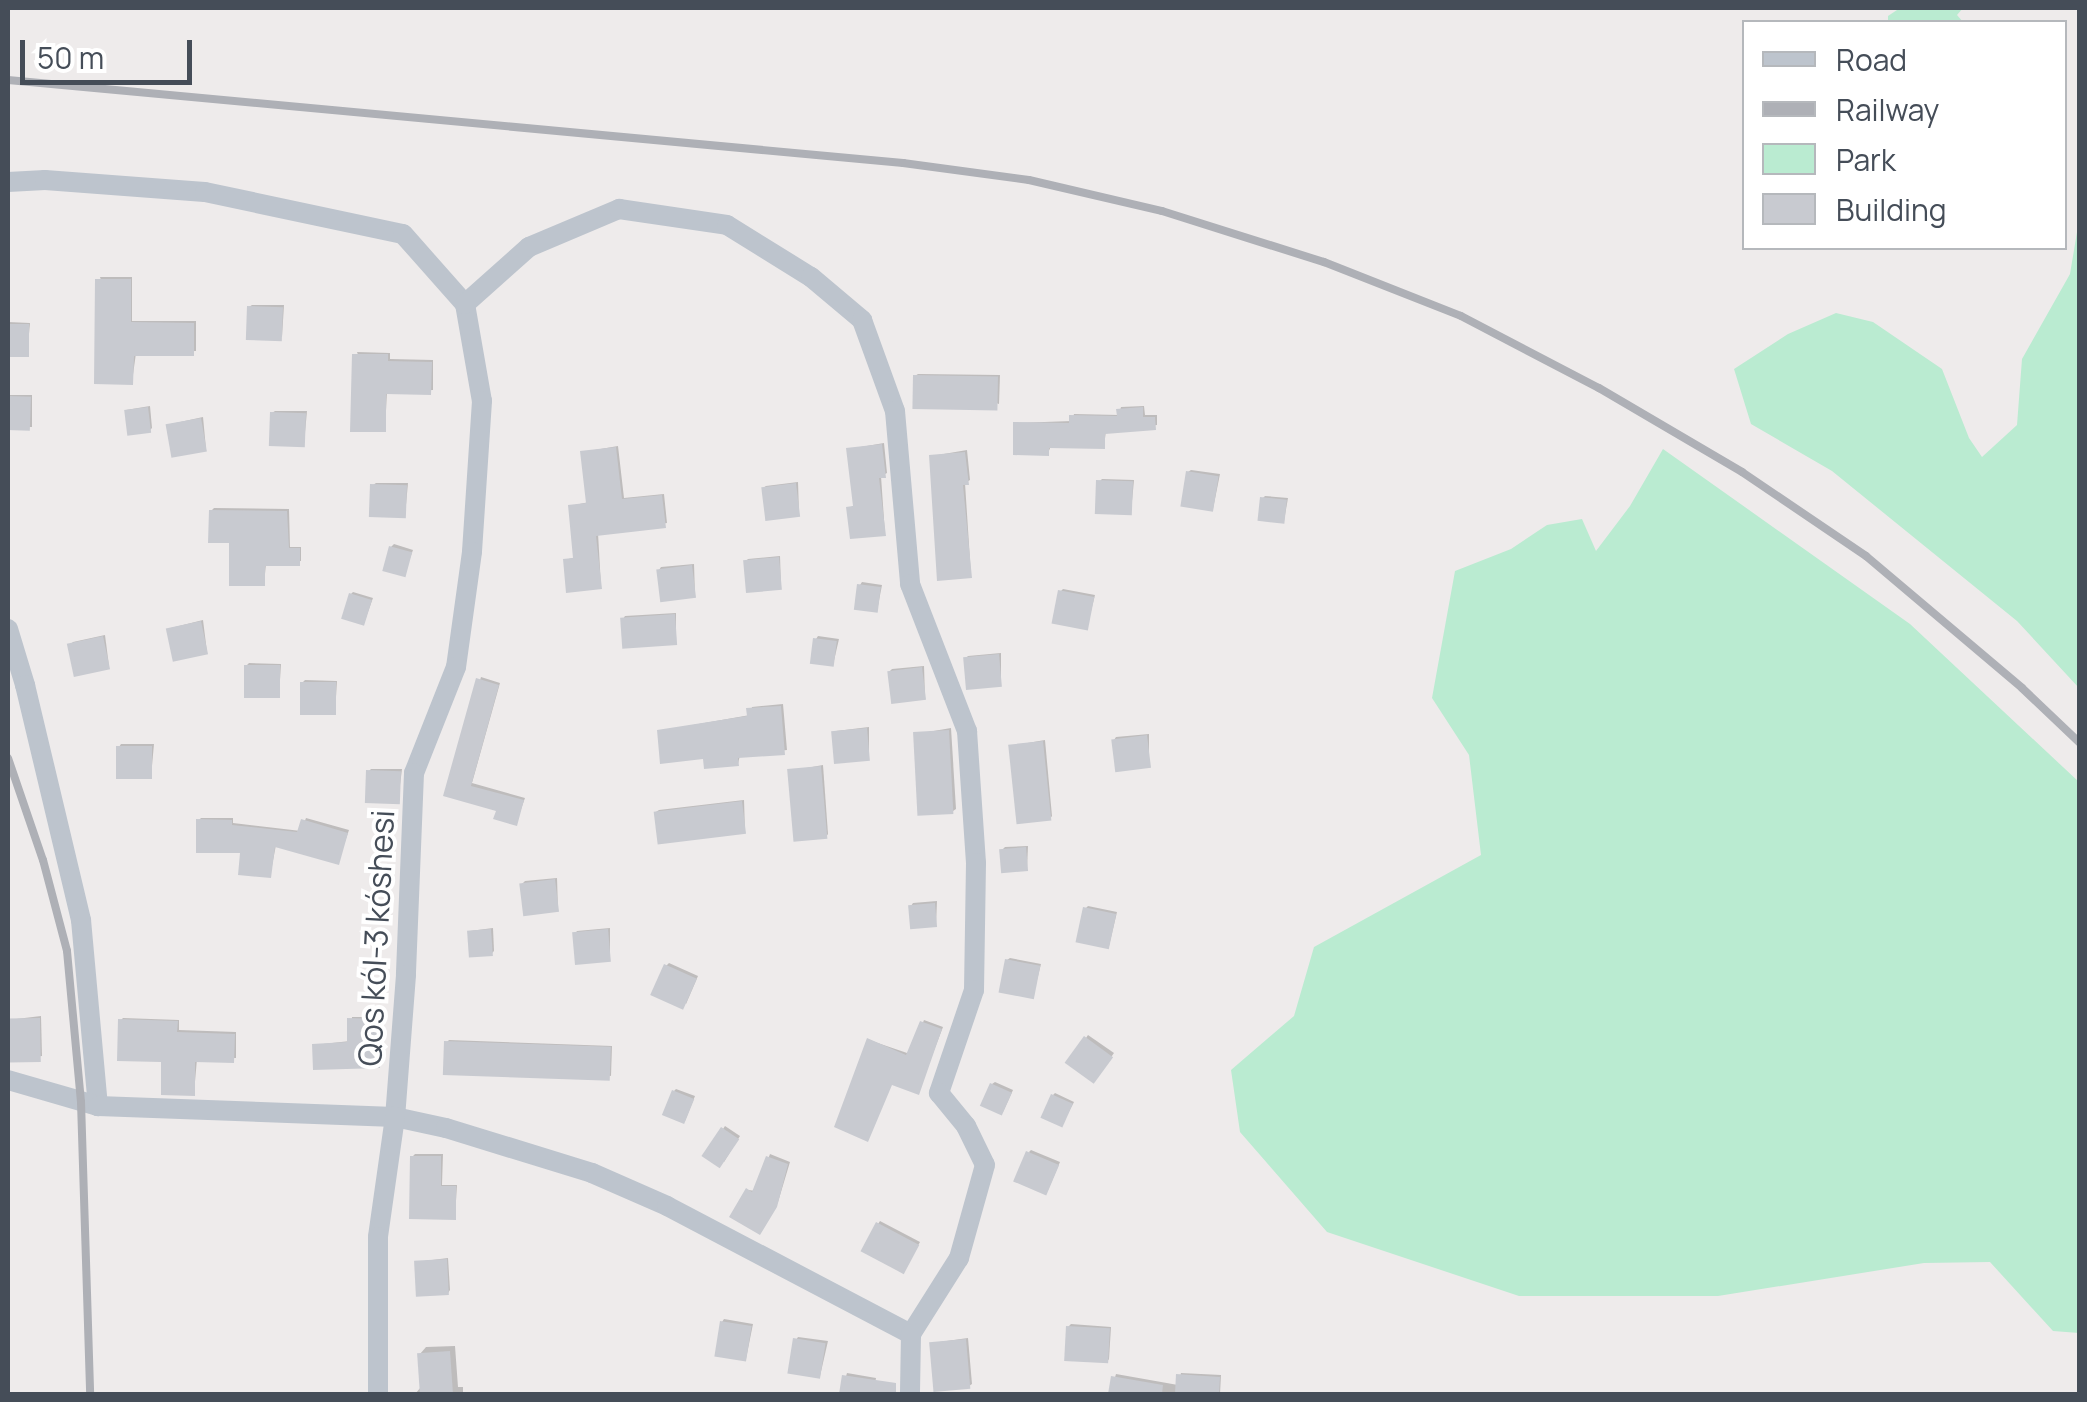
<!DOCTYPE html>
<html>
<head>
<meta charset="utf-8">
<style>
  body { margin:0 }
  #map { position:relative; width:2087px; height:1402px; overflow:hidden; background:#eeebeb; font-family:Manrope,sans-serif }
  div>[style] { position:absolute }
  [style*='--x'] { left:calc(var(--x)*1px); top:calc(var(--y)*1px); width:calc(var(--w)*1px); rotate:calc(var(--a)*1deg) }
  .green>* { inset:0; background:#baebd1 }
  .shadow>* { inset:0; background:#0003; transform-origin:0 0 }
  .building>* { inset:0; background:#c8cad0; transform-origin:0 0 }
  .street>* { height:20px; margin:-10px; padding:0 10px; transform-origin:10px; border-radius:10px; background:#bdc4cd }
  .rail>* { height:8px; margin:-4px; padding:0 4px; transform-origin:4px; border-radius:4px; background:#aeb0b6 }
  span { translate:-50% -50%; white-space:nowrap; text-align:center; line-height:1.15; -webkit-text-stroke:8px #fff; paint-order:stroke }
  .street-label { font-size:32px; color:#454d58 }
  .frame { position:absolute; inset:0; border:10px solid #454d58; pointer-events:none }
  .legend { position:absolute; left:1742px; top:20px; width:325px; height:230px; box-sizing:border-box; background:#fff; border:2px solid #b5b8bc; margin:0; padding:12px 18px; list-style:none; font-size:30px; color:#454d58 }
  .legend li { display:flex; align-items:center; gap:20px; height:50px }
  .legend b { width:50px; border:2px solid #b5b8bc }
  .scale { position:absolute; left:20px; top:40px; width:172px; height:45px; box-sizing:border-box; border:5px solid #454d58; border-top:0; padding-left:12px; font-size:30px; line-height:35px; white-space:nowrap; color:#454d58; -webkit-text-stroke:8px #fff; paint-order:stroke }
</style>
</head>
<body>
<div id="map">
  <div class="green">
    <i style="clip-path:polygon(1900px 8px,1963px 8px,1957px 15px,1963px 22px,1888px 22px,1888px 16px)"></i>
    <i style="clip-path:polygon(2079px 220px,2079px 688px,2017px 621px,1832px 471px,1751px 424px,1734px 369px,1788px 334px,1836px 313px,1873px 322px,1942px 369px,1969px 438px,1982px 457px,2017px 425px,2022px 359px,2070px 274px)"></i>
    <i style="clip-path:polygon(1663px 449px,1910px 624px,2079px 782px,2079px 1333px,2053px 1331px,1990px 1262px,1924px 1263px,1718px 1296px,1519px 1296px,1327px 1232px,1240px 1132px,1231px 1070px,1294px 1016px,1314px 947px,1481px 855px,1469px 755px,1432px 698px,1455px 571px,1511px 549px,1547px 525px,1582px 519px,1596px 551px,1630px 506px)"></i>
  </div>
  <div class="shadow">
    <i style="clip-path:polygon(100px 277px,132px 277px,132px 321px,196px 321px,196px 351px,136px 353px,132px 382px)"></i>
    <i style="clip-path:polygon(252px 305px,284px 305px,282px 337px,249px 307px)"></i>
    <i style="clip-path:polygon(8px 322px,30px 323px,27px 355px,8px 355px)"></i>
    <i style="clip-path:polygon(357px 352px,390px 353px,390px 359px,433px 360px,433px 390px,387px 392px,385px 430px)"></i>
    <i style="clip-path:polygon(918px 374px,1000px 375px,999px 404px,915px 376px)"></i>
    <i style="left:8px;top:395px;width:24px;height:32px"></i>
    <i style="clip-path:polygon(150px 406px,152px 428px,149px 431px,126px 410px)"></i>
    <i style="clip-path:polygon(1144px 406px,1145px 415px,1157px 415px,1157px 425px,1106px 431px,1104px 446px,1051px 446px,1048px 453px,1016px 423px,1072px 421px,1074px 414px,1119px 415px,1121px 407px)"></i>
    <i style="clip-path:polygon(275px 411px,307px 411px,304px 443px,272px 413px)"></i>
    <i style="clip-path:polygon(203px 417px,206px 449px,169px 426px,171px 424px)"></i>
    <i style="clip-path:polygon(884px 443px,887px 473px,881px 476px,885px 534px,849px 508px,855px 505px,849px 449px)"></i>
    <i style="clip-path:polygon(618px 446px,624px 498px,664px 494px,667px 523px,598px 533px,601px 586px,565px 560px,576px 557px,570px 506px,589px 502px,583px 452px)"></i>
    <i style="clip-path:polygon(967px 450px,970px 480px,965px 483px,971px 575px,932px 456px)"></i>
    <i style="clip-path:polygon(1191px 470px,1220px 474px,1213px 509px,1188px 472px)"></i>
    <i style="clip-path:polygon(1102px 479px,1134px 480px,1131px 512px,1099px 482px)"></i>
    <i style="clip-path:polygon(798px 482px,799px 514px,763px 488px,766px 486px)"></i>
    <i style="clip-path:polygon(376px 483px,408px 483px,405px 516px,373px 485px)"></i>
    <i style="clip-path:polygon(1265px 496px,1288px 498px,1284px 521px,1263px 498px)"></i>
    <i style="clip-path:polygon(214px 508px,289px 509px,290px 547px,301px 547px,301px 561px,266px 564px,264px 584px,211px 511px)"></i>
    <i style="clip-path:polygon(394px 544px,413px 550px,404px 575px,391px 547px)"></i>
    <i style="clip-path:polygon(780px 556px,781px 588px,745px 562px,748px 559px)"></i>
    <i style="clip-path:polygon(694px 564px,695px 596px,659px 570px,661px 567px)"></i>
    <i style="clip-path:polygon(862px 582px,882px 585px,877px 611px,860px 585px)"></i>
    <i style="clip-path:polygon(1063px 589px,1095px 595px,1087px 627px,1061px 591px)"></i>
    <i style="clip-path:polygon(353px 592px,373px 598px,364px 623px,351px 594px)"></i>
    <i style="clip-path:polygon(676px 613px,676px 642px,623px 619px,625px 616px)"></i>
    <i style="clip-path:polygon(203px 620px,207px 652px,168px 630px,171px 628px)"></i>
    <i style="clip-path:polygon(105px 635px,109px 666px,70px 645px,73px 642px)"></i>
    <i style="clip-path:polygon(818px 636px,839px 639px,833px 665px,816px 639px)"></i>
    <i style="clip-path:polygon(1001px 653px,1001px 685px,965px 659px,968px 656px)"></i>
    <i style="clip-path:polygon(249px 663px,281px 664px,279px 696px,246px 666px)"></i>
    <i style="clip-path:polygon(924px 666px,925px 698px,889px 672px,892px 669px)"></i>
    <i style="clip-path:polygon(481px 677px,500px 683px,472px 783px,525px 798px,516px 823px,499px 809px,446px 794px)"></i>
    <i style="clip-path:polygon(305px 680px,337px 681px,335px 713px,302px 683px)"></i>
    <i style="clip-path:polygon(783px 704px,787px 750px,740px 755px,738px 764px,659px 731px,750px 715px,752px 707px)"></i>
    <i style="clip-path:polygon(869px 727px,869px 759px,834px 733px,836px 731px)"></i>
    <i style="clip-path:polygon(951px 728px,956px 809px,953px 811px,916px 734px)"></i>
    <i style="clip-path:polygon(1149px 734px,1149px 766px,1114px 740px,1116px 737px)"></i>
    <i style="clip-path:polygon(1045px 740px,1052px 816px,1050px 819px,1010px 746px)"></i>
    <i style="clip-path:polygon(121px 744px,154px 744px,151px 777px,119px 747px)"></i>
    <i style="clip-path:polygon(823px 765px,828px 834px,826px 837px,790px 771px)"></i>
    <i style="clip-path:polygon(371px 769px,402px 769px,398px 801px,369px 771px)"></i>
    <i style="clip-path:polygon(744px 800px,745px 832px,656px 812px,659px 810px)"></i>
    <i style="clip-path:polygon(201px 818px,233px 818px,233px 823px,301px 831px,306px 818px,349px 830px,338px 862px,276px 845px,270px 876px,199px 820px)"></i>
    <i style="clip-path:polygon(1028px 846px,1027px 869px,1002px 850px,1005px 847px)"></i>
    <i style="clip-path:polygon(557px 878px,558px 910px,522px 884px,525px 881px)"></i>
    <i style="clip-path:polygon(937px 901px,936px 925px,911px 906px,913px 903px)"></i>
    <i style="clip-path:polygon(1088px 906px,1117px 912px,1109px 946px,1086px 908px)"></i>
    <i style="clip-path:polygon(493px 928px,494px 951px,492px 953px,470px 931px)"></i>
    <i style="clip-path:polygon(610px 928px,610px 960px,575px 934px,577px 931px)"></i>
    <i style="clip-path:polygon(1010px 958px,1041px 964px,1033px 996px,1007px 960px)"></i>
    <i style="clip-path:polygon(669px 963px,698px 976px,686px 1004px,666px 966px)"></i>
    <i style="clip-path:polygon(41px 1016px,42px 1056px,9px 1060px,8px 1020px)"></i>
    <i style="clip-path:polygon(352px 1017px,382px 1017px,379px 1065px,314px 1045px,350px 1041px)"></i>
    <i style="clip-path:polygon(123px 1018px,179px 1020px,179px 1030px,236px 1032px,236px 1058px,197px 1059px,194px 1093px,121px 1020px)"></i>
    <i style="clip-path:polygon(924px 1020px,943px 1027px,918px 1092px,869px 1040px,910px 1054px)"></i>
    <i style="clip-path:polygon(1088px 1035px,1114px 1053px,1096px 1078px,1086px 1038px)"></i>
    <i style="clip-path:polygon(449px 1040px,612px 1046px,611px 1076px,447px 1042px)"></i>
    <i style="clip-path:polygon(995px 1082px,1013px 1090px,1003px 1112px,992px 1084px)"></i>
    <i style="clip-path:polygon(676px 1089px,695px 1096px,685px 1121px,674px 1091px)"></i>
    <i style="clip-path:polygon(1055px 1093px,1074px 1102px,1063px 1123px,1053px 1095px)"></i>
    <i style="clip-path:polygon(725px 1126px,740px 1136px,724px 1162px,723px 1129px)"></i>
    <i style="clip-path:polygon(1031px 1150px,1060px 1162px,1048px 1190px,1029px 1152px)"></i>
    <i style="clip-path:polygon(415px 1154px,443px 1154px,442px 1185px,457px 1185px,455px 1217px,412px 1157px)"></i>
    <i style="clip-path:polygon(770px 1154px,790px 1162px,778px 1202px,762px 1230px,748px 1190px,756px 1191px)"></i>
    <i style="clip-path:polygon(880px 1221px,920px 1242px,905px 1269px,878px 1224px)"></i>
    <i style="clip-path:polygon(448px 1258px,450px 1290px,448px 1293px,416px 1262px)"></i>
    <i style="clip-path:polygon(724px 1319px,753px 1324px,746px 1359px,722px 1322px)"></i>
    <i style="clip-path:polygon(1071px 1324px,1111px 1327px,1109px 1359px,1107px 1362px,1068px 1327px)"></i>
    <i style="clip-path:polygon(798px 1337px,828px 1341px,820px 1376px,796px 1340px)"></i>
    <i style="clip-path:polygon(968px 1338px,972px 1384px,969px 1386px,932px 1343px)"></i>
    <i style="clip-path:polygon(455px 1346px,458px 1387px,463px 1387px,463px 1394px,415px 1394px,421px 1387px,420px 1354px,426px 1347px)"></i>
    <i style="clip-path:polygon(847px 1373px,876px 1378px,873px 1394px,841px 1394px)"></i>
    <i style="clip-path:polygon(1181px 1373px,1221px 1375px,1220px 1394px,1110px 1394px,1116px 1374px,1178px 1385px)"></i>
  </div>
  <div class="building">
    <i style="clip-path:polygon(95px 279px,131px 279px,131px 322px,194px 323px,194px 356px,134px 356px,133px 385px,94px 384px)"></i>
    <i style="left:247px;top:306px;width:36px;height:34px;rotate:2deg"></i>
    <i style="left:8px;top:324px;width:21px;height:33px"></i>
    <i style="clip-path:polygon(352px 354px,388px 354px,388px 361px,432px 362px,431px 395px,386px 394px,386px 432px,350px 432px)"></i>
    <i style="left:913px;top:375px;width:85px;height:34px;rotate:1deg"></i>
    <i style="left:8px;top:396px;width:23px;height:34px;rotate:2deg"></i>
    <i style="left:148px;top:407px;width:26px;height:24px;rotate:83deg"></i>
    <i style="clip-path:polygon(1143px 407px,1143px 417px,1155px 417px,1156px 430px,1105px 434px,1105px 449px,1049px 448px,1049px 456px,1013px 455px,1013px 422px,1069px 423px,1069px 415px,1117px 416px,1116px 409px)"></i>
    <i style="left:270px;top:412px;width:36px;height:34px;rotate:2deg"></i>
    <i style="left:201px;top:418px;width:34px;height:36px;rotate:80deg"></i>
    <i style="clip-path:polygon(882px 444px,886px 478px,879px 478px,886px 536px,850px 539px,846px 507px,853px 506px,846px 448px)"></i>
    <i style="clip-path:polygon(616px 447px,622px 499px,662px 495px,666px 528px,596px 536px,602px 589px,566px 593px,563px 559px,573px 558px,568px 505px,586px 503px,580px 451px)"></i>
    <i style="clip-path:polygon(965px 452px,969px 485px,963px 485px,972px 578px,937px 581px,929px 455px)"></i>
    <i style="left:1186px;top:471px;width:33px;height:36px;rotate:9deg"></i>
    <i style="left:1096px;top:480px;width:37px;height:34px;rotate:2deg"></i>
    <i style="left:796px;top:483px;width:34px;height:35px;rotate:83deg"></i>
    <i style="left:370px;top:484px;width:37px;height:33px;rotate:2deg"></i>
    <i style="left:1260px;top:497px;width:27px;height:24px;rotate:6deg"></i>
    <i style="clip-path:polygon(209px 510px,287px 511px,289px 548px,300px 548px,300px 566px,265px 566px,265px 586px,229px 586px,229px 543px,208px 543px)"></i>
    <i style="left:389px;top:546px;width:24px;height:26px;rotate:15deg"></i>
    <i style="left:779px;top:557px;width:33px;height:36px;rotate:85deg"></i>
    <i style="left:692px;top:565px;width:33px;height:36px;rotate:83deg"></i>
    <i style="left:857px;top:584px;width:24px;height:26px;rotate:7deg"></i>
    <i style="left:1058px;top:590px;width:37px;height:34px;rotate:11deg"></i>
    <i style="left:349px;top:593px;width:24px;height:27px;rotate:17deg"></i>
    <i style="left:675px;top:614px;width:31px;height:55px;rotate:86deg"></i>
    <i style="left:201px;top:621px;width:34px;height:36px;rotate:78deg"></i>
    <i style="left:103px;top:636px;width:34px;height:37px;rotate:78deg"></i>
    <i style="left:813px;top:638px;width:24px;height:26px;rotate:7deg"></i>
    <i style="left:999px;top:654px;width:33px;height:36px;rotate:85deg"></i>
    <i style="left:244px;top:665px;width:36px;height:33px"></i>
    <i style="left:922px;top:667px;width:33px;height:35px;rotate:83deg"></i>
    <i style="clip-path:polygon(476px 678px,499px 685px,471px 786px,524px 800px,517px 826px,493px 819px,496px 811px,443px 796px)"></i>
    <i style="left:300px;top:682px;width:36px;height:33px"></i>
    <i style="clip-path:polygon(781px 706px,785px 755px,738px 758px,739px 766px,704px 769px,703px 759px,660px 764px,657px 730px,747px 716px,746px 708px)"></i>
    <i style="left:867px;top:728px;width:33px;height:36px;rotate:85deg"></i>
    <i style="left:949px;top:730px;width:84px;height:36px;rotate:87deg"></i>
    <i style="left:1147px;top:735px;width:33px;height:36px;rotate:83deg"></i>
    <i style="left:1043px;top:741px;width:80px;height:35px;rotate:84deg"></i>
    <i style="left:116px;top:746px;width:36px;height:33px"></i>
    <i style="left:821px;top:766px;width:73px;height:34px;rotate:85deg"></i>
    <i style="left:366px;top:770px;width:35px;height:33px;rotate:2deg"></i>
    <i style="left:742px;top:801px;width:33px;height:89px;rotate:83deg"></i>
    <i style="clip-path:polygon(196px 819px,232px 820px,232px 825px,297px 832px,301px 819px,348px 833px,339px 865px,275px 847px,271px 878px,238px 875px,240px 853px,196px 853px)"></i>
    <i style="left:1026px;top:847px;width:24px;height:27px;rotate:85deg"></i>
    <i style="left:555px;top:879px;width:33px;height:36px;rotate:83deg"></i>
    <i style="left:935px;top:903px;width:24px;height:27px;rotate:85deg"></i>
    <i style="left:1083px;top:907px;width:34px;height:36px;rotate:12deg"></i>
    <i style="left:491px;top:929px;width:27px;height:24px;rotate:86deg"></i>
    <i style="left:608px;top:929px;width:33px;height:36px;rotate:85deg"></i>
    <i style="left:1005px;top:959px;width:36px;height:34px;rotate:11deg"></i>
    <i style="left:664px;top:964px;width:36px;height:34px;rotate:24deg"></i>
    <i style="left:40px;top:1018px;width:44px;height:32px;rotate:89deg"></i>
    <i style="clip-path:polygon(347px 1018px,381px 1019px,380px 1068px,313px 1070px,312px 1044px,347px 1042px)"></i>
    <i style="clip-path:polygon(118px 1019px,178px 1021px,177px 1032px,235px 1034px,234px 1063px,195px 1062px,195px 1096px,161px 1095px,161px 1062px,117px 1061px)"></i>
    <i style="clip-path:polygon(920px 1021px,942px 1029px,919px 1095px,892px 1085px,868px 1142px,834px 1127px,867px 1038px,906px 1055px)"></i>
    <i style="left:1084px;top:1036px;width:36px;height:33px;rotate:36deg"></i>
    <i style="left:444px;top:1041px;width:167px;height:34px;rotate:2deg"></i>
    <i style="left:990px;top:1083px;width:24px;height:25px;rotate:24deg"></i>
    <i style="left:672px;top:1090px;width:24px;height:27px;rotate:22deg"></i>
    <i style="left:1051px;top:1094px;width:24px;height:26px;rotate:24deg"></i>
    <i style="left:721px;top:1127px;width:22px;height:35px;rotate:34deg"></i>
    <i style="left:1026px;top:1151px;width:36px;height:33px;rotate:23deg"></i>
    <i style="clip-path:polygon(410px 1156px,441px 1156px,441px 1186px,456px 1186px,456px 1220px,409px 1219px)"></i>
    <i style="clip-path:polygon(766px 1156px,788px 1164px,777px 1207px,760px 1235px,729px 1217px,746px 1188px,752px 1192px)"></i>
    <i style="left:876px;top:1222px;width:49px;height:33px;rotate:28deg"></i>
    <i style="left:447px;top:1259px;width:36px;height:33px;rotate:87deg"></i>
    <i style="left:720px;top:1321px;width:32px;height:36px;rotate:9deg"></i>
    <i style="left:1066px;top:1326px;width:44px;height:35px;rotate:3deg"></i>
    <i style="left:793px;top:1338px;width:33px;height:36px;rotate:9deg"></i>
    <i style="left:966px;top:1339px;width:50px;height:37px;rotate:85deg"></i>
    <i style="left:450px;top:1351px;width:43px;height:33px;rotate:86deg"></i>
    <i style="clip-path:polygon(1176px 1374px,1220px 1377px,1219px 1394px,1175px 1394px)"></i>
    <i style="clip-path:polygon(842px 1375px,896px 1383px,896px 1394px,839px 1394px)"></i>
    <i style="clip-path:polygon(1111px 1376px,1163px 1385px,1162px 1394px,1108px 1394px)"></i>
  </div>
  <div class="street">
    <i style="--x:8;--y:182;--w:37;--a:-3"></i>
    <i style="--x:45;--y:180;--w:160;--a:4.3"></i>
    <i style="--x:205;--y:192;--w:202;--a:12"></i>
    <i style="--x:403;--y:234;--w:94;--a:48.5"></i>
    <i style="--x:465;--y:304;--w:98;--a:80.1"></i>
    <i style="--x:482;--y:401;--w:151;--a:93.8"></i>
    <i style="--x:472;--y:552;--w:116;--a:97.9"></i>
    <i style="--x:456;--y:667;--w:114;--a:111.6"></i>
    <i style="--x:414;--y:773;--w:202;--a:92.3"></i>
    <i style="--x:406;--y:975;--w:142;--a:94.4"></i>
    <i style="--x:395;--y:1117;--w:52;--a:12.2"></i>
    <i style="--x:446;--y:1128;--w:153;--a:17.1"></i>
    <i style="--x:592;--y:1173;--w:82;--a:23.7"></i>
    <i style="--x:667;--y:1206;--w:276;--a:27.7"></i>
    <i style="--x:465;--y:304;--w:86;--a:-41.7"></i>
    <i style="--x:529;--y:247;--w:98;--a:-22.9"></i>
    <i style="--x:619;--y:209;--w:109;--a:8.4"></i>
    <i style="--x:727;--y:225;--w:99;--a:31.8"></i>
    <i style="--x:811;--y:277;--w:67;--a:40.1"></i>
    <i style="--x:862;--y:320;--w:97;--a:70.1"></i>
    <i style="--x:895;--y:411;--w:174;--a:85"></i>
    <i style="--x:910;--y:584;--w:158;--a:68.8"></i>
    <i style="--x:967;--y:731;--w:132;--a:86.1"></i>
    <i style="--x:976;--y:863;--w:127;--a:90.9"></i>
    <i style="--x:974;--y:990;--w:109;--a:108.8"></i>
    <i style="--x:939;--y:1093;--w:43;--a:50.7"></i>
    <i style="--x:966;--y:1126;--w:43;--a:64"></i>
    <i style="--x:985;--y:1165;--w:97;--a:105.6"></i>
    <i style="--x:959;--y:1258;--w:90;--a:122.3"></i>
    <i style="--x:911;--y:1334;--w:60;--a:91"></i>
    <i style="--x:8;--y:629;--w:59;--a:73.1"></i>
    <i style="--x:25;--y:685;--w:242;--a:76.6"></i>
    <i style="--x:81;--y:920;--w:187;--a:84.8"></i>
    <i style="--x:8;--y:1080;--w:94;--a:16.1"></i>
    <i style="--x:98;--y:1106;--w:297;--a:2.1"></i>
    <i style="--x:395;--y:1117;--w:121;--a:98.1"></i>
    <i style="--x:378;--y:1237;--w:157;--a:90"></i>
  </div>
  <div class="rail">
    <i style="--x:8;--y:80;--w:899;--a:5.3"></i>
    <i style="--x:903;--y:163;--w:127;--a:7.7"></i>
    <i style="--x:1029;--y:180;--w:137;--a:13.1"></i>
    <i style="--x:1162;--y:211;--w:170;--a:17.5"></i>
    <i style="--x:1324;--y:262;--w:147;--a:21.5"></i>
    <i style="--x:1461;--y:316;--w:156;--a:27.6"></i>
    <i style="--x:1599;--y:388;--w:166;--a:30.4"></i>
    <i style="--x:1742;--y:472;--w:150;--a:34.1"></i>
    <i style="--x:1866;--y:556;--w:204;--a:40.2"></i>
    <i style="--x:2022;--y:688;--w:80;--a:43.5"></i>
    <i style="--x:8;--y:758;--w:108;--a:71.1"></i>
    <i style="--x:43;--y:860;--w:94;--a:75.2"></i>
    <i style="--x:67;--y:951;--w:152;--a:84.7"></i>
    <i style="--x:81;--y:1102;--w:292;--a:88.2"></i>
  </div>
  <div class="street-label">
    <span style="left:376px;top:938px;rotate:-87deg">Qos kól-3 kóshesi</span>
  </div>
  <div class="frame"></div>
  <ul class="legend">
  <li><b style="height:12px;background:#bdc4cd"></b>Road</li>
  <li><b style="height:12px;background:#aeb0b6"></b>Railway</li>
  <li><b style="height:28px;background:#baebd1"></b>Park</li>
  <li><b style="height:28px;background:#c8cad0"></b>Building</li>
  </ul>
  <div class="scale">50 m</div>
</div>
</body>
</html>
